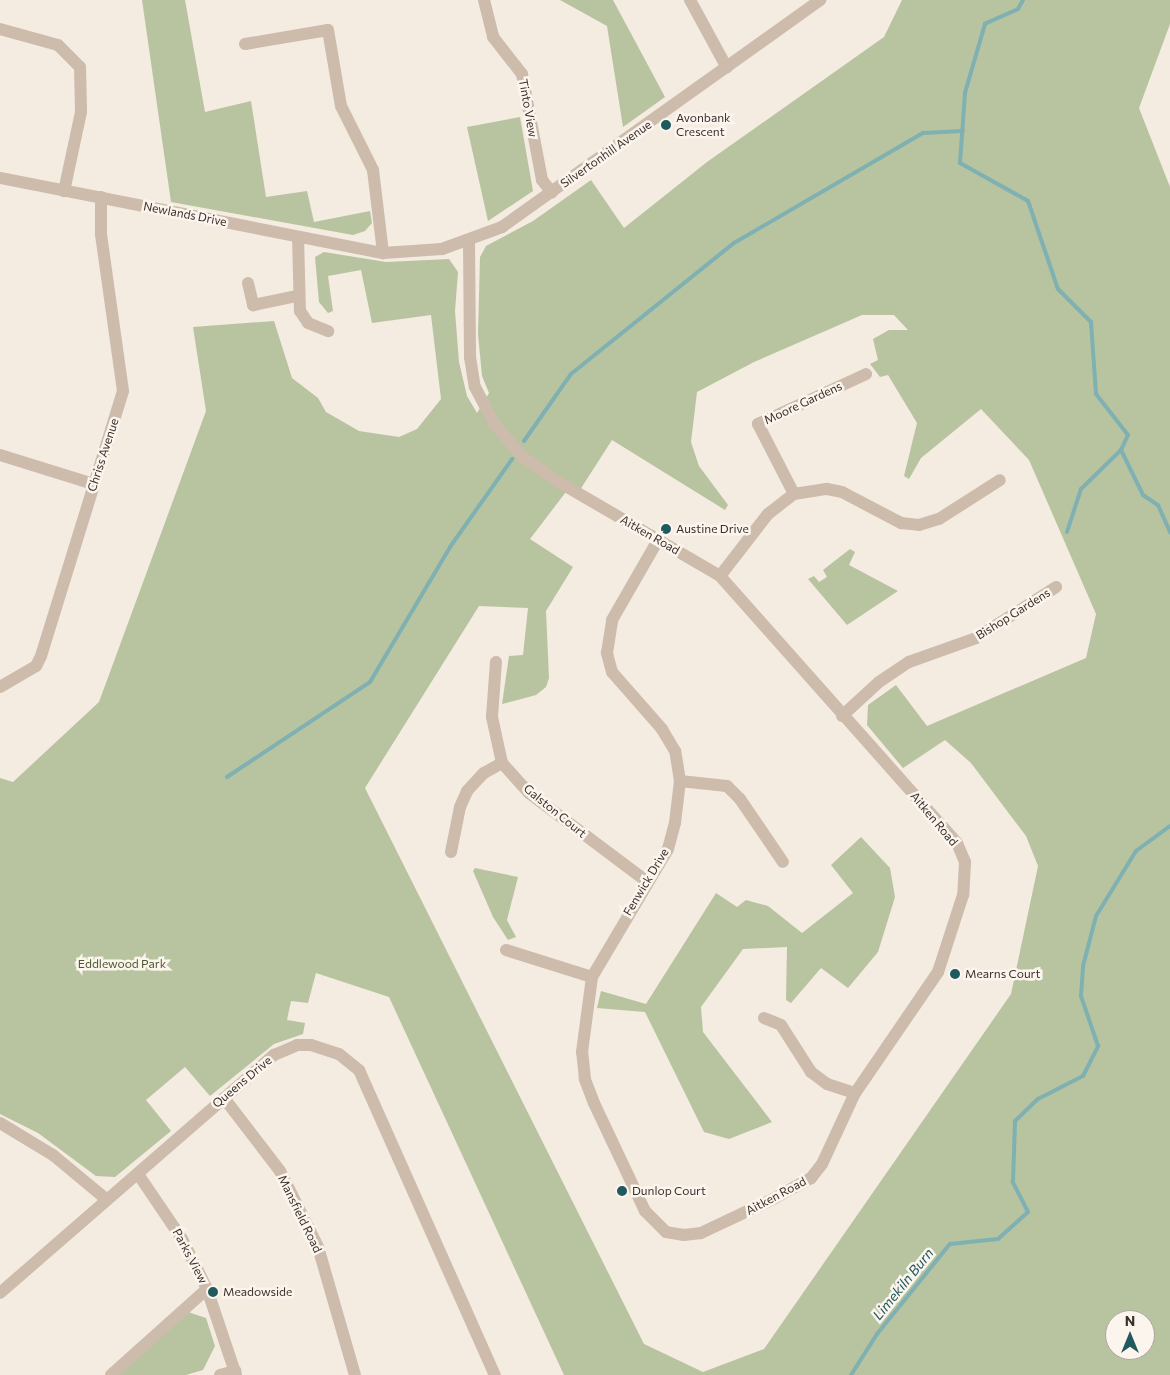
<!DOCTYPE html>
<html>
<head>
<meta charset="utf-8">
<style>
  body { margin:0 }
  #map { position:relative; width:1170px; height:1375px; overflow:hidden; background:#f4ebe1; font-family:Commissioner,sans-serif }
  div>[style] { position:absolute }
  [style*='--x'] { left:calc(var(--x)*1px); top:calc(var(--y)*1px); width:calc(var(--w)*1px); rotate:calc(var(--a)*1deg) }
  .green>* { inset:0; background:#b8c4a0 }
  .stream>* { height:4px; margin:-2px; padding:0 2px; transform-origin:2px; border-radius:2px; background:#7fb0b2 }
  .minor>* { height:12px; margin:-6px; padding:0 6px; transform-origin:6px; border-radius:6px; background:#cdbbac }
  .dots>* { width:14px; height:14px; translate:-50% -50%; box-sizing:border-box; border:2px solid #fbf5ee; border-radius:50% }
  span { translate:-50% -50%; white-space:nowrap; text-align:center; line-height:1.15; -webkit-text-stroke:5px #fbf5ee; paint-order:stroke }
  .street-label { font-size:12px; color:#3b302b }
  .poi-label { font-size:12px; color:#3b302b }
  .left { translate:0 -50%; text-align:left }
  .park-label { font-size:12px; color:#4a5a2e }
  .water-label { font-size:14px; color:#1f5a5e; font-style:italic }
  .north { position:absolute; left:1105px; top:1310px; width:50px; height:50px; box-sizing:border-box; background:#fbf5ee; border:1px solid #aea6a0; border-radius:50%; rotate:0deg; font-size:14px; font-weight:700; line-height:20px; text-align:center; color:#3b302b }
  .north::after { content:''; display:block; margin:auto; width:18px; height:22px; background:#1f5a5e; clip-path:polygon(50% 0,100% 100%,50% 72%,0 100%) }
</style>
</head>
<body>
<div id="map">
  <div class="green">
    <i style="clip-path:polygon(142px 0,185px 0,205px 112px,251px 101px,266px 197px,307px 191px,314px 222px,370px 211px,372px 223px,365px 231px,353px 235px,171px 202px)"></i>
    <i style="clip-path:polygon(560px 0,613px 0,665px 97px,623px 127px,607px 26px)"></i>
    <i style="clip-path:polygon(evenodd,902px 0,1170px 0,1170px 24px,1139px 108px,1170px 187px,1170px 1375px,564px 1375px,389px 997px,316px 973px,308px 1003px,291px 1001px,287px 1020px,305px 1023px,303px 1034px,274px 1044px,210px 1096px,185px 1067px,146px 1100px,171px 1131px,115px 1177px,96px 1176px,38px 1133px,0 1114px,0 778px,13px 782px,99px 702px,206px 411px,193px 327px,274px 321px,292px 378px,318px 398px,326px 412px,359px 431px,399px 437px,417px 429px,441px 399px,431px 315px,372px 323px,361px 270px,328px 276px,333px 311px,328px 313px,319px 302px,315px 257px,324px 252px,386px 262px,449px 259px,458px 272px,455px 311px,459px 362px,467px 396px,477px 413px,489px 393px,482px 376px,478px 334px,480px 257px,486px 246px,533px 221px,591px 180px,624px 228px,707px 162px,884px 37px,902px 0,862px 315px,894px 315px,908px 330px,889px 330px,873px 339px,878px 360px,870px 364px,880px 377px,888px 375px,917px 423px,904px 476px,909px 479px,921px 458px,981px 409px,1029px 460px,1096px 614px,1086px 658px,927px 726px,896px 685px,868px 705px,867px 725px,903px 768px,945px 740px,971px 763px,1026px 836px,1038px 866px,1011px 994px,764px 1349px,703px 1372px,644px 1344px,365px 788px,479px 606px,528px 608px,523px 655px,509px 656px,502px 704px,536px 695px,546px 687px,549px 678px,546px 611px,573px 567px,530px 539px,569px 488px,578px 493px,612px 440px,725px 510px,728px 505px,699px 466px,691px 442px,697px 392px,754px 362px,862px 315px,902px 0,1115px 1320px,1145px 1320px,1145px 1350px,1115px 1350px,1115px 1320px)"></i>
    <i style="clip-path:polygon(520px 117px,533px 191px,488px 221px,467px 127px)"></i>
    <i style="clip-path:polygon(850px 549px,855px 552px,849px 565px,898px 591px,847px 625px,808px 579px,814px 576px,819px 582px,827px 577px,823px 570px)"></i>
    <i style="clip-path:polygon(861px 837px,890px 868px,895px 897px,878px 952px,848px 988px,821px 968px,791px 1003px,786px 1000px,787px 947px,743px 949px,701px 1007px,703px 1032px,772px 1122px,729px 1139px,704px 1132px,645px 1012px,597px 1008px,601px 991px,646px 1004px,716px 893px,737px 907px,746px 900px,768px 906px,802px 933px,853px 893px,831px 865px)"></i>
    <i style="clip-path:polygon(475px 868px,518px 877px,507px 920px,516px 937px,508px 940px,493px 917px,473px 871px)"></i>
    <i style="clip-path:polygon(188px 1312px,206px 1318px,215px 1346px,203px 1370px,186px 1375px,118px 1375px)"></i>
  </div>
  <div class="stream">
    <i style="--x:1023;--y:0;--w:10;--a:119"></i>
    <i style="--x:1018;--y:9;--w:36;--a:156"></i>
    <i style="--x:985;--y:24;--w:72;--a:106.2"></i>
    <i style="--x:965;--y:93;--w:70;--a:94.1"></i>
    <i style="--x:960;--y:163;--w:78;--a:29.2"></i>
    <i style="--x:1028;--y:201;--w:93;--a:71.2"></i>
    <i style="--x:1058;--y:289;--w:47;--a:45"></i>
    <i style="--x:1091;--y:322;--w:72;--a:86"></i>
    <i style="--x:1096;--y:394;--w:52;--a:52"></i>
    <i style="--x:1128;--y:435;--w:17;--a:115"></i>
    <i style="--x:1121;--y:450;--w:50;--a:63.9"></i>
    <i style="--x:1143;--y:495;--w:18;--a:34"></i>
    <i style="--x:1158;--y:505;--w:30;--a:66"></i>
    <i style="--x:524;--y:441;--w:82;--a:-55"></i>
    <i style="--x:571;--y:374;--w:209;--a:-38.8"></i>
    <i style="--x:734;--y:243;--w:219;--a:-30.2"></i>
    <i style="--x:923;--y:133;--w:40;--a:-2.9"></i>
    <i style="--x:1067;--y:532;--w:45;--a:-72"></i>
    <i style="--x:1081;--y:489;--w:56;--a:-44.3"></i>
    <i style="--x:227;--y:777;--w:172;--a:-33.6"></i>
    <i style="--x:370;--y:682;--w:157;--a:-59.3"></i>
    <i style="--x:450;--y:547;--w:108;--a:-54.8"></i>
    <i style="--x:851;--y:1375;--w:49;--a:-57.6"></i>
    <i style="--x:877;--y:1334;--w:116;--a:-51"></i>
    <i style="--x:950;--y:1244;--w:48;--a:-5.9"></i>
    <i style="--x:998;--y:1239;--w:40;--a:-42"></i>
    <i style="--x:1028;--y:1212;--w:34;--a:-117"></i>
    <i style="--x:1013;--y:1182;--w:61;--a:-88.1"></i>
    <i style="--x:1015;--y:1121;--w:32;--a:-44"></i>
    <i style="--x:1038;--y:1099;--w:51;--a:-27.1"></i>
    <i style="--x:1083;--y:1076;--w:34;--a:-63"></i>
    <i style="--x:1098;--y:1046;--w:53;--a:-108.8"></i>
    <i style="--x:1081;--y:996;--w:30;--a:-86"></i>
    <i style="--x:1083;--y:966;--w:52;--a:-75.4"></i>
    <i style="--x:1096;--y:916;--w:76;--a:-58.4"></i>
    <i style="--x:1136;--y:851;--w:42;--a:-36.3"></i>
  </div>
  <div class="minor">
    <i style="--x:484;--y:0;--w:38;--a:76"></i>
    <i style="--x:493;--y:37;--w:47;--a:51.9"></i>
    <i style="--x:522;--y:74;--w:108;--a:79.3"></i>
    <i style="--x:542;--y:180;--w:16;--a:52"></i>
    <i style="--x:690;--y:0;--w:77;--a:61.4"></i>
    <i style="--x:0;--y:29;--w:60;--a:15.4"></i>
    <i style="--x:58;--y:45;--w:31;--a:45"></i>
    <i style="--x:80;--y:67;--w:45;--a:88.7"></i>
    <i style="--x:81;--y:112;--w:81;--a:102.1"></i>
    <i style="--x:245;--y:44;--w:84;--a:-9.6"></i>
    <i style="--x:328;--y:30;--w:77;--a:80.3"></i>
    <i style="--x:341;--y:106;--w:72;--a:63.4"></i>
    <i style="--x:373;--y:170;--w:84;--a:83.1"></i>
    <i style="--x:0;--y:178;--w:390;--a:11.1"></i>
    <i style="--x:383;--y:253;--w:59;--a:-3.9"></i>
    <i style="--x:442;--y:249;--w:64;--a:-20.1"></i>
    <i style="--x:502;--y:227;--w:391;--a:-35.5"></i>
    <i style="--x:298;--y:237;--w:74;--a:88.5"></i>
    <i style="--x:300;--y:311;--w:14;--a:56"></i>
    <i style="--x:308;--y:323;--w:22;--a:22"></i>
    <i style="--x:469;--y:241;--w:116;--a:89.5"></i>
    <i style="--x:470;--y:357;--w:30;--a:81"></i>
    <i style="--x:475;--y:387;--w:43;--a:62.2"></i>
    <i style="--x:495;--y:425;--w:43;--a:48.8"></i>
    <i style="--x:523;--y:457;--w:42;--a:35.2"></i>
    <i style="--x:557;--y:481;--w:189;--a:30.2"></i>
    <i style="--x:720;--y:576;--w:357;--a:48.4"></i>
    <i style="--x:957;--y:843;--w:21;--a:67"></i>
    <i style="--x:965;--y:862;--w:33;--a:93"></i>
    <i style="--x:963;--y:895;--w:81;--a:108"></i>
    <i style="--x:938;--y:972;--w:147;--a:124.4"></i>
    <i style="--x:855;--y:1093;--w:78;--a:114.9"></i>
    <i style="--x:822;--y:1164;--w:18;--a:128"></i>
    <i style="--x:811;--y:1178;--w:43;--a:151.1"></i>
    <i style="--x:773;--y:1199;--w:80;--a:154.7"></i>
    <i style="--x:701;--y:1233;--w:17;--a:173"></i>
    <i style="--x:684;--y:1235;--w:18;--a:-171"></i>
    <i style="--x:666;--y:1232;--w:30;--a:-135"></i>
    <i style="--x:645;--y:1211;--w:119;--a:-115.3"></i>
    <i style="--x:594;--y:1103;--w:26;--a:-111"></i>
    <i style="--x:585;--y:1079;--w:27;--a:-96"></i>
    <i style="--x:582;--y:1052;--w:76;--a:-82.4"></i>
    <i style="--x:592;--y:977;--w:149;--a:-59.3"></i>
    <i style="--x:668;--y:849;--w:27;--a:-75"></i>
    <i style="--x:675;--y:823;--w:42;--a:-83.2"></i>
    <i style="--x:680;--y:781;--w:30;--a:-99"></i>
    <i style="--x:675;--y:751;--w:26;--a:-121"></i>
    <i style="--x:662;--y:729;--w:76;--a:-131.3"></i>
    <i style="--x:612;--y:672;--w:20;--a:-105"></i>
    <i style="--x:607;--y:653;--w:33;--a:-81"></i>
    <i style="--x:612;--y:620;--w:92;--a:-60.1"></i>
    <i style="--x:248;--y:283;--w:23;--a:77"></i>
    <i style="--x:253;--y:305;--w:45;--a:-11.6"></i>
    <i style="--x:0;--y:455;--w:97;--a:17.3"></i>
    <i style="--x:794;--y:494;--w:79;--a:-117.2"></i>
    <i style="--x:758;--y:424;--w:119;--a:-24.8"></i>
    <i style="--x:720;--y:576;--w:78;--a:-52.3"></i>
    <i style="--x:768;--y:514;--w:33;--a:-38"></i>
    <i style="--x:794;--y:494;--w:33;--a:-9"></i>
    <i style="--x:827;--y:489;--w:15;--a:11"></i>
    <i style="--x:842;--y:492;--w:67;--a:27.7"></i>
    <i style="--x:901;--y:523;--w:18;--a:6"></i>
    <i style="--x:919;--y:525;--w:21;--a:-17"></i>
    <i style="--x:939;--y:519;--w:72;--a:-32.6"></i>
    <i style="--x:496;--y:662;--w:55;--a:94.2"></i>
    <i style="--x:492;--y:717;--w:47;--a:77.7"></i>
    <i style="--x:502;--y:763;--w:40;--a:48"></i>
    <i style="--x:529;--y:793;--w:146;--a:36.9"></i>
    <i style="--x:0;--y:687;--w:42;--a:-30.3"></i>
    <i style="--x:36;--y:666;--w:11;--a:-63"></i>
    <i style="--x:41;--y:656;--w:277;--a:-72.8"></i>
    <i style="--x:123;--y:391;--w:159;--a:-98"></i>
    <i style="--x:101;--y:234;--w:37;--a:-90"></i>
    <i style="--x:842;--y:716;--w:50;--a:-42.6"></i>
    <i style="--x:879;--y:682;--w:36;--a:-34"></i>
    <i style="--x:909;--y:662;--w:71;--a:-19.7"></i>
    <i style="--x:976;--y:638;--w:95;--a:-32.5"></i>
    <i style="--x:680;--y:781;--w:47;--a:6.1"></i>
    <i style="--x:727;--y:786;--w:18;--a:45"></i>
    <i style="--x:740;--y:799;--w:76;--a:55.7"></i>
    <i style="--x:451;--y:852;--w:46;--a:-78.7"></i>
    <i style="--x:460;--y:807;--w:17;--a:-66"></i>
    <i style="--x:467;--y:791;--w:25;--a:-47"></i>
    <i style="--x:484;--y:773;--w:21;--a:-29"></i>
    <i style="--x:506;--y:950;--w:90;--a:17.4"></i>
    <i style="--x:764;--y:1018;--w:18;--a:22"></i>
    <i style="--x:781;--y:1025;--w:56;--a:57.4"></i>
    <i style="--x:811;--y:1072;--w:20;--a:37"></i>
    <i style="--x:827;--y:1084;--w:29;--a:18"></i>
    <i style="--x:224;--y:1098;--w:92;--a:52.5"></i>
    <i style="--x:280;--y:1171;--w:85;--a:63.4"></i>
    <i style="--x:318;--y:1247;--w:133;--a:73.9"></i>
    <i style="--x:0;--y:1123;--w:62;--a:31.1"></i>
    <i style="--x:53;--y:1155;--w:69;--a:39.7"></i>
    <i style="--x:138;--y:1174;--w:78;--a:55.9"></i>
    <i style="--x:182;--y:1239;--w:56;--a:63.4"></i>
    <i style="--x:207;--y:1289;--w:91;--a:71.4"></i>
    <i style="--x:0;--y:1293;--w:363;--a:-41"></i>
    <i style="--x:274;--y:1055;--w:25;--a:-23"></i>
    <i style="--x:297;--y:1045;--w:14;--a:0"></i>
    <i style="--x:311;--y:1045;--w:29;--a:18"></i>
    <i style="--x:339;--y:1054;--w:26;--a:39"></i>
    <i style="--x:359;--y:1070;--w:334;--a:66"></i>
    <i style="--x:111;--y:1375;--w:129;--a:-41.9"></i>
    <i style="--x:220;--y:1375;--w:16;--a:-15"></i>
  </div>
  <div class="dots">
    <i style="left:666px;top:125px;background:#1f5a5e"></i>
    <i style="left:666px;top:529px;background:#1f5a5e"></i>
    <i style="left:955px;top:974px;background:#1f5a5e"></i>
    <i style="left:622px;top:1191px;background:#1f5a5e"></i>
    <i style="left:213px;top:1292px;background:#1f5a5e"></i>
  </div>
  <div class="street-label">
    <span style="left:528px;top:108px;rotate:80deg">Tinto View</span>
    <span style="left:606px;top:154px;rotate:-35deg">Silvertonhill Avenue</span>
    <span style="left:185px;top:214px;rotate:11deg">Newlands Drive</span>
    <span style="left:803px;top:403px;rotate:-25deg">Moore Gardens</span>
    <span style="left:103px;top:455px;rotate:-72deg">Chriss Avenue</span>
    <span style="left:650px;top:535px;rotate:30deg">Aitken Road</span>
    <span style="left:1013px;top:614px;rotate:-32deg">Bishop Gardens</span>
    <span style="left:555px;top:811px;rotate:39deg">Galston Court</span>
    <span style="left:934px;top:819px;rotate:50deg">Aitken Road</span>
    <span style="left:646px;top:882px;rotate:-59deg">Fenwick Drive</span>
    <span style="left:242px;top:1082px;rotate:-40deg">Queens Drive</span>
    <span style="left:776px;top:1196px;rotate:-28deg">Aitken Road</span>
    <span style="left:300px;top:1214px;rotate:64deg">Mansfield Road</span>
    <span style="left:190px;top:1256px;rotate:62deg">Parks View</span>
  </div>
  <div class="poi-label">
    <span class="left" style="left:676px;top:125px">Avonbank<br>Crescent</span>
    <span class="left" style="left:676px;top:529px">Austine Drive</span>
    <span class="left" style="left:965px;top:974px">Mearns Court</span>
    <span class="left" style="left:632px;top:1191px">Dunlop Court</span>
    <span class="left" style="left:223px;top:1292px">Meadowside</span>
  </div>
  <div class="park-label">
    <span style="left:122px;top:964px">Eddlewood Park</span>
  </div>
  <div class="water-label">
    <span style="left:903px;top:1284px;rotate:-51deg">Limekiln Burn</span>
  </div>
  <div class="north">N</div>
</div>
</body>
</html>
